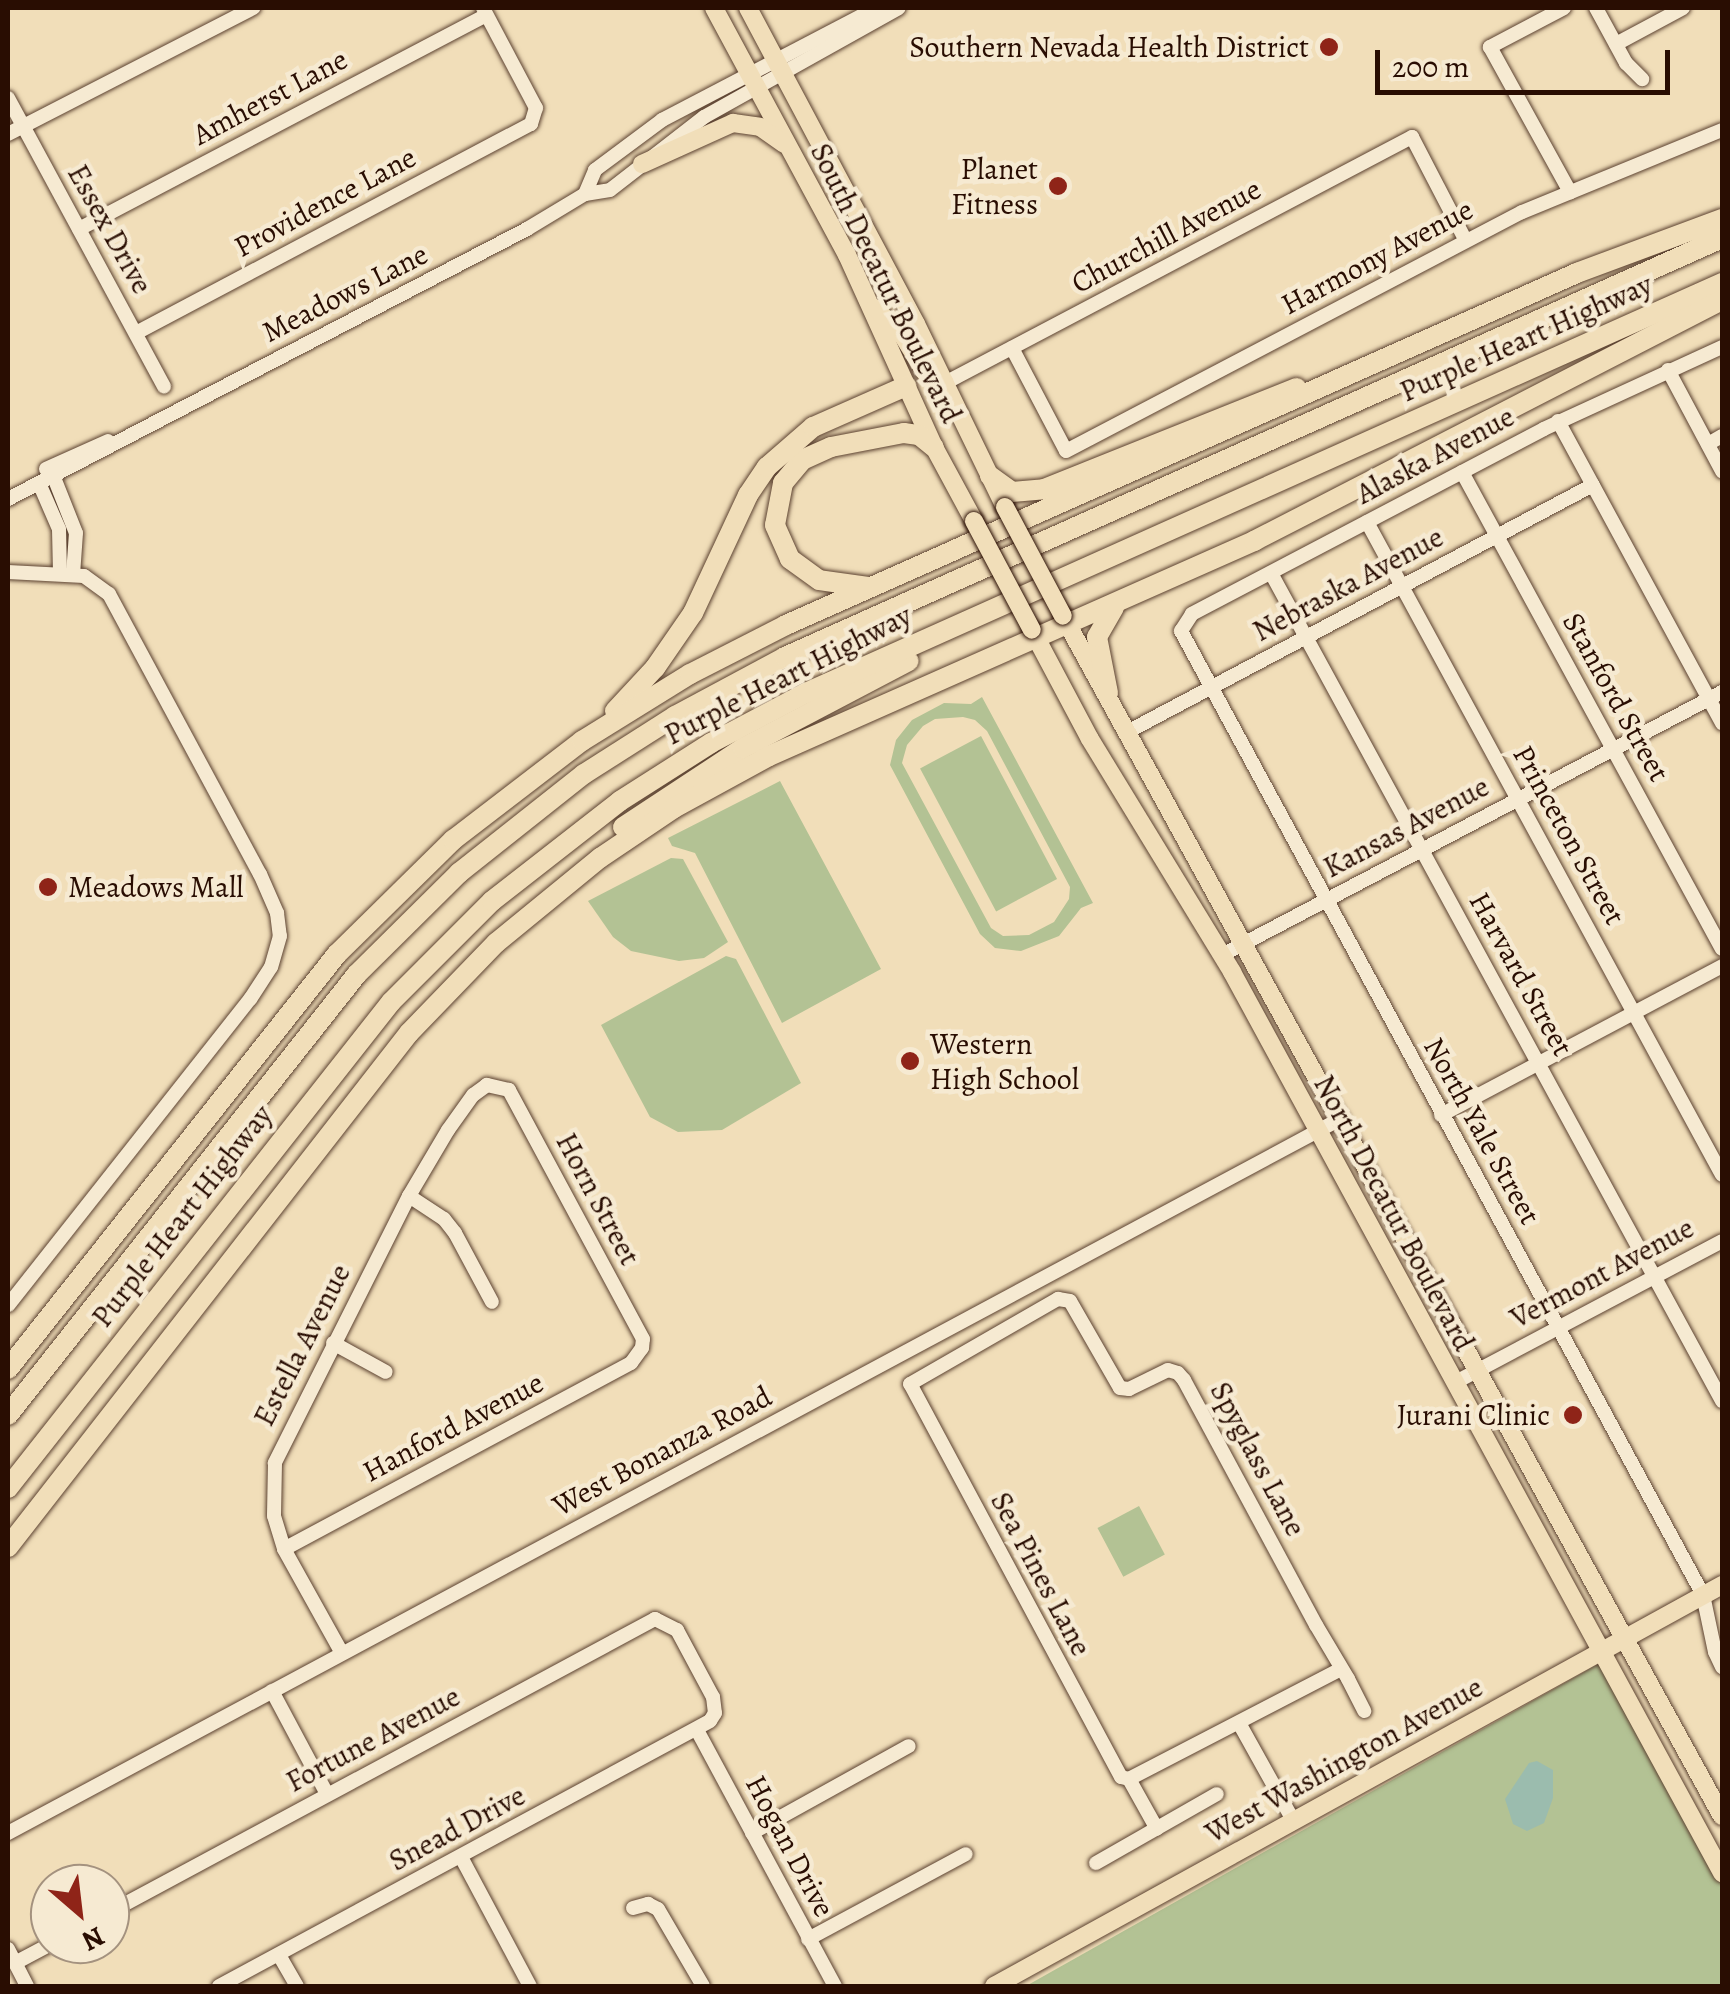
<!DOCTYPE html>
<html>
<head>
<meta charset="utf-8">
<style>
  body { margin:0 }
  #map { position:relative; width:1730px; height:1994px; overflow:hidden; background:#f1deb9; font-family:Alegreya,serif }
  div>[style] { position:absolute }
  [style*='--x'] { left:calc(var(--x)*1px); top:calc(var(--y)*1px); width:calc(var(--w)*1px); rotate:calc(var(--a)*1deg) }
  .green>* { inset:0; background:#b3c294; transform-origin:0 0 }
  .water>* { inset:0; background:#9bbcae }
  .roads { filter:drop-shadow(0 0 2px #5b4130) drop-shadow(0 0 2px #5b4130) }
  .minor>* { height:14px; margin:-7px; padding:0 7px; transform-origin:7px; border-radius:7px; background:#f6ead2 }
  .major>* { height:18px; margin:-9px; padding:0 9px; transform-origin:9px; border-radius:9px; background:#f1deb9 }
  .highway>* { height:20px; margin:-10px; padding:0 10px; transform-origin:10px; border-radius:10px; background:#f1deb9 }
  .bridges { filter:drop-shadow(0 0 2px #290d02) drop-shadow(0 0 2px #290d02) }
  .major-bridge>* { height:18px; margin:-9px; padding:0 9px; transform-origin:9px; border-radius:9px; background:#f1deb9 }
  .dots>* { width:28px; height:28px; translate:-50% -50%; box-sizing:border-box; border:5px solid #f6ead2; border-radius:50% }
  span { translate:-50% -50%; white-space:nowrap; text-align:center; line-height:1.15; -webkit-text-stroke:9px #f6ead2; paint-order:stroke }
  .poi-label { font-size:30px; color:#290d02 }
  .right { translate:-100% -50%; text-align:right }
  .left { translate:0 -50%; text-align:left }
  .street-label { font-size:30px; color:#290d02 }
  .frame { position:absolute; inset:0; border:10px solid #290d02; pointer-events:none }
  .north { position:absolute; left:30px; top:1864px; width:100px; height:100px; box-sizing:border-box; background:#f6ead2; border:2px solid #a4927f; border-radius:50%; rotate:152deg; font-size:28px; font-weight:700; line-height:40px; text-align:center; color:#290d02 }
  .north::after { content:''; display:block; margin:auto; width:35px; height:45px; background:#8f2418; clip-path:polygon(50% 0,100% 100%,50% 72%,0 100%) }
  .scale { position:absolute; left:1375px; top:50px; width:295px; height:45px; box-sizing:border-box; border:5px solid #290d02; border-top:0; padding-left:12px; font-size:30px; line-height:35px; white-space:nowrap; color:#290d02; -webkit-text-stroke:8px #f6ead2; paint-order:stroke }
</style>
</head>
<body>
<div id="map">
  <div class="green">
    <i style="clip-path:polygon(evenodd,982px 697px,1093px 903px,1081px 908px,1059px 936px,1021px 951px,995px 948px,980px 934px,890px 765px,896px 740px,912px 720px,944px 703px,971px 704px,982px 697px,963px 717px,975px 720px,987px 731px,1070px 887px,1069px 899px,1054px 922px,1029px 935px,1003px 936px,991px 928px,902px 763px,907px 745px,923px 726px,935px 719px,963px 717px)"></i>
    <i style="left:981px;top:736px;width:162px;height:69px;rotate:62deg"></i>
    <i style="clip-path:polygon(780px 781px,881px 969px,782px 1023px,695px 853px,672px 846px,668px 838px)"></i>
    <i style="clip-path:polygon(671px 858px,683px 859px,728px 942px,704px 958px,679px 961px,631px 951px,613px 937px,588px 901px)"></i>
    <i style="clip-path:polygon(726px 956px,736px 959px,801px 1083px,722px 1130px,678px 1132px,650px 1117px,601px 1025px)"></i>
    <i style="left:1139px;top:1506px;width:55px;height:47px;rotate:62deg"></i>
    <i style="clip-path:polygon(1609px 1658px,1722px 1876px,1722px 1986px,1026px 1986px)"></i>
  </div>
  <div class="water">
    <i style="clip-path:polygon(1537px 1761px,1553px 1770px,1553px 1798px,1544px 1823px,1527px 1831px,1513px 1824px,1505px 1799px,1529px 1763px)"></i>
  </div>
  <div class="roads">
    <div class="minor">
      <i style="--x:1564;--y:8;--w:84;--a:152.2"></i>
      <i style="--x:1490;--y:47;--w:166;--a:61.1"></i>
      <i style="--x:1596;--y:8;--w:63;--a:61.4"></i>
      <i style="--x:1626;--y:63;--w:23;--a:45"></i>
      <i style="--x:1616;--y:44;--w:76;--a:-28.2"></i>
      <i style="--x:8;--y:98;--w:328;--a:61.6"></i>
      <i style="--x:8;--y:134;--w:276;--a:-27.2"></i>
      <i style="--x:585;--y:194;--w:26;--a:-67"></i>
      <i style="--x:595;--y:170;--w:84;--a:-36.7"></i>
      <i style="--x:662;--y:120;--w:242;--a:-27.6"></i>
      <i style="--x:79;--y:229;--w:460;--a:-27.7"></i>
      <i style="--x:136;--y:333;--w:447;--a:-27.9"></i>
      <i style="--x:531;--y:124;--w:17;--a:-73"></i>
      <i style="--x:536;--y:108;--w:113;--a:-117.9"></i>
      <i style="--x:1722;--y:347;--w:196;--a:155.3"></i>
      <i style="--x:1544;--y:429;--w:398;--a:152.3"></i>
      <i style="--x:1192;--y:614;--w:20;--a:123"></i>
      <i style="--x:1181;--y:631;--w:1096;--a:61.56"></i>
      <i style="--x:1703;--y:1595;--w:58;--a:78.1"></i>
      <i style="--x:1715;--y:1652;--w:17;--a:65"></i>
      <i style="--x:1012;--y:348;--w:116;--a:62.3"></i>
      <i style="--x:1066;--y:451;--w:515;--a:-27.66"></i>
      <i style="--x:1522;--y:212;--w:216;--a:-22.3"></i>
      <i style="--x:1668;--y:370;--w:115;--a:61.9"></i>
      <i style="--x:945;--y:383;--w:528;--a:-27.78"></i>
      <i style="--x:1412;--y:137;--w:117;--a:62.6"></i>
      <i style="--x:1558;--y:421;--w:344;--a:61.5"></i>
      <i style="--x:1708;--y:444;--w:16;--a:-30"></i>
      <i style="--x:46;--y:469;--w:68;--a:-24.3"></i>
      <i style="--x:1462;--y:472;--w:543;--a:61.41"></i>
      <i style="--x:53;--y:475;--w:62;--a:68.4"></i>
      <i style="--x:76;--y:533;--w:42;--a:94.1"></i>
      <i style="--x:39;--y:483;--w:50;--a:66.5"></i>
      <i style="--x:59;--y:529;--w:44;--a:88.7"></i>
      <i style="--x:8;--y:499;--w:585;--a:-27.48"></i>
      <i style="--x:527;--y:229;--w:68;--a:-31.1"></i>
      <i style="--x:585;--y:194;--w:25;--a:-9"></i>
      <i style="--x:610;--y:190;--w:119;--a:-37.8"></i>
      <i style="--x:704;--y:117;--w:223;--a:-29.2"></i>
      <i style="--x:1367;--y:522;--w:743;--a:61.47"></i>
      <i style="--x:8;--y:572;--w:76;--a:3"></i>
      <i style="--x:84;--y:576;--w:31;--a:36"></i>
      <i style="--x:109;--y:594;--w:318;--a:61.7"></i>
      <i style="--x:260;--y:874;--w:43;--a:66.4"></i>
      <i style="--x:277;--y:913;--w:23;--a:83"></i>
      <i style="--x:280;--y:936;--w:32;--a:106"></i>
      <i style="--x:271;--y:967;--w:38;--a:123"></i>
      <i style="--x:250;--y:999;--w:390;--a:128.3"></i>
      <i style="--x:1271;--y:573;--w:943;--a:61.42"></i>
      <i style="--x:1129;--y:731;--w:525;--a:-27.93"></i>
      <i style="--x:1222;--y:955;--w:565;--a:-27.74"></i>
      <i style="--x:1441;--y:1115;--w:318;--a:-27.9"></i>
      <i style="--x:409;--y:1196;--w:42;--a:33.3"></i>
      <i style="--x:444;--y:1219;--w:18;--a:52"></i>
      <i style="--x:455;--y:1233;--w:78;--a:61.8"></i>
      <i style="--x:333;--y:1343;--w:60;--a:28.7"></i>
      <i style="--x:1454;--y:1383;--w:303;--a:-27.9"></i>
      <i style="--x:284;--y:1549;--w:394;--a:-28.2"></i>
      <i style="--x:631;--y:1363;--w:19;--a:-54"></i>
      <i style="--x:642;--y:1348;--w:9;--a:-84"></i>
      <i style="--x:643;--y:1339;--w:283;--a:-118.3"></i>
      <i style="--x:509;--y:1090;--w:23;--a:-167"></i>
      <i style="--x:487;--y:1085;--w:17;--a:144"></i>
      <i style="--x:473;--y:1095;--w:43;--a:125.5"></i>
      <i style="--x:448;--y:1130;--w:77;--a:120.6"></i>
      <i style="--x:409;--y:1196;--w:299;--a:116.7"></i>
      <i style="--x:275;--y:1463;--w:53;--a:91.1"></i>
      <i style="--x:274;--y:1516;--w:34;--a:73"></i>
      <i style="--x:284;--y:1549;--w:119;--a:60.9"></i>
      <i style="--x:1341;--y:1669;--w:239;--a:152.6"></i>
      <i style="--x:1129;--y:1779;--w:8;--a:-166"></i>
      <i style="--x:1121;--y:1777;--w:446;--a:-118.2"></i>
      <i style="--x:910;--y:1384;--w:171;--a:-29.9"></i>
      <i style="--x:1058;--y:1299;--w:12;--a:9"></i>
      <i style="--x:1070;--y:1301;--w:100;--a:60.1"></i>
      <i style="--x:1120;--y:1388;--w:9;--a:6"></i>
      <i style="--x:1129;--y:1389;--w:43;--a:-26"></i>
      <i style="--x:1168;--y:1370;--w:10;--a:17"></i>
      <i style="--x:1178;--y:1373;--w:9;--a:49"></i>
      <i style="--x:1184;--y:1380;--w:278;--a:61.7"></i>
      <i style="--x:1316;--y:1625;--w:63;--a:59.3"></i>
      <i style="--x:1348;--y:1679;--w:36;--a:63"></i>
      <i style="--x:272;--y:1691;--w:117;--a:61.9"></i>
      <i style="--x:1239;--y:1723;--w:111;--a:60.9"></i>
      <i style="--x:697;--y:1730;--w:291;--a:61.7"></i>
      <i style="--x:1129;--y:1779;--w:57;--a:60.8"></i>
      <i style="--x:8;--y:1833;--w:1514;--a:-28.19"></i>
      <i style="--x:752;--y:1833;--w:179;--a:-29"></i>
      <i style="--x:461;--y:1857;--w:146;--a:61.9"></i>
      <i style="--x:1096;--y:1863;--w:139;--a:-29.7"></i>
      <i style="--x:633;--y:1908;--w:16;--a:-15"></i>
      <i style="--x:648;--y:1904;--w:11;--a:27"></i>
      <i style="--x:658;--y:1909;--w:89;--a:59.7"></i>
      <i style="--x:110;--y:1912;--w:619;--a:-28.26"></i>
      <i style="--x:655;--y:1619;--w:25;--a:27"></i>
      <i style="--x:677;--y:1630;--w:76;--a:61.8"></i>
      <i style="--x:713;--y:1697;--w:16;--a:83"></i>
      <i style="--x:715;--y:1713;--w:9;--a:122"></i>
      <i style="--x:710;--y:1721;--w:558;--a:151.64"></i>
      <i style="--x:808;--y:1939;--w:179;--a:-28.3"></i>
      <i style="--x:8;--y:1949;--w:42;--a:62.8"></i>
      <i style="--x:279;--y:1955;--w:36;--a:60"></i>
      <i style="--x:15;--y:1963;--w:40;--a:-28"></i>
    </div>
    <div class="major">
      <i style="--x:714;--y:8;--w:281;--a:61.7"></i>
      <i style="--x:847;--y:255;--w:211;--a:65.6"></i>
      <i style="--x:934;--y:447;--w:84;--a:61.6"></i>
      <i style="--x:748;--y:8;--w:358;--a:62"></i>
      <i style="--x:916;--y:324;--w:203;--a:64.1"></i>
      <i style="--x:642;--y:164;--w:100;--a:-24.3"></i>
      <i style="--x:733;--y:123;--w:27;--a:8"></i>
      <i style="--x:760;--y:127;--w:29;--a:35"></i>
      <i style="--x:875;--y:308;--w:40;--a:45"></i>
      <i style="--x:903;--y:336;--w:42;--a:58.6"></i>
      <i style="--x:925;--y:372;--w:22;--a:27"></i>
      <i style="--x:1063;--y:616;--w:1369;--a:61.23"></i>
      <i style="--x:1032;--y:630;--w:123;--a:62"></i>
      <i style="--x:1090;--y:739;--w:273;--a:58.6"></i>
      <i style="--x:1232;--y:972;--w:1026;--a:61.46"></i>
      <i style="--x:994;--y:1986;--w:831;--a:-28.85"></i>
    </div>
    <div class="highway">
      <i style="--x:990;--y:476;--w:27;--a:36"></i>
      <i style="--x:1012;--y:492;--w:32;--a:-5"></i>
      <i style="--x:1044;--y:489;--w:272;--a:-21.8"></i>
      <i style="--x:868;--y:587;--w:49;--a:-171.9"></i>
      <i style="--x:819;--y:580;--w:36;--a:-144"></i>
      <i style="--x:790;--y:559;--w:37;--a:-114"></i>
      <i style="--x:775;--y:525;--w:43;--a:-79.2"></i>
      <i style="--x:783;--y:483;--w:30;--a:-50"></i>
      <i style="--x:802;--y:460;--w:32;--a:-24"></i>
      <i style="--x:831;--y:447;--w:74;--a:-10.9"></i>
      <i style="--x:904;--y:433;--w:15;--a:8"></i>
      <i style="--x:919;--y:435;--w:19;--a:39"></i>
      <i style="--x:1108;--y:693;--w:57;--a:-101.1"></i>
      <i style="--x:1097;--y:637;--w:34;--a:-60"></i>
      <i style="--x:615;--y:711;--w:59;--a:-47.1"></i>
      <i style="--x:655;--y:668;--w:67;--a:-55.4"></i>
      <i style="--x:693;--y:613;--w:130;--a:-65"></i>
      <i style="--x:748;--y:495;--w:34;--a:-56"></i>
      <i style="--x:767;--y:467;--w:61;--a:-41"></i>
      <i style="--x:813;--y:427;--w:102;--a:-23.8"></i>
      <i style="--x:623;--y:827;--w:144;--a:-33.4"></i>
      <i style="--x:743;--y:748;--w:187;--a:-27.7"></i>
      <i style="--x:8;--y:1369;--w:530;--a:-51.59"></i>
      <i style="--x:337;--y:954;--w:163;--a:-44.5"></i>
      <i style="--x:453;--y:840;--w:163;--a:-37.5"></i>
      <i style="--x:582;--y:741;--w:127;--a:-31.8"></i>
      <i style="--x:690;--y:674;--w:108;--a:-27"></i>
      <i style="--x:786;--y:625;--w:866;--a:-23.99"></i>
      <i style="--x:1577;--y:273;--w:155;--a:-20.4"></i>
      <i style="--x:8;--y:1415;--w:562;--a:-51.64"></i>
      <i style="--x:357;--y:974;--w:144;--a:-44.7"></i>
      <i style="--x:459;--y:873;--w:159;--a:-38.4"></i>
      <i style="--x:584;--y:774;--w:108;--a:-32.5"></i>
      <i style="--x:675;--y:716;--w:125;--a:-28.2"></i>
      <i style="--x:785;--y:657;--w:1026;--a:-24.09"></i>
      <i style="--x:8;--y:1488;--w:619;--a:-51.76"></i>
      <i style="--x:391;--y:1002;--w:143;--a:-45"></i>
      <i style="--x:492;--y:901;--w:162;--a:-38"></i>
      <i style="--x:620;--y:801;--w:108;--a:-32.5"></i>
      <i style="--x:711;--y:743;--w:107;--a:-27.8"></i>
      <i style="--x:806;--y:693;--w:1004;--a:-24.11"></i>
      <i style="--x:8;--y:1547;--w:652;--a:-52.04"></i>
      <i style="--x:409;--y:1033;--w:125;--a:-46"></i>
      <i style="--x:496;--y:943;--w:134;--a:-39.3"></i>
      <i style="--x:600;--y:858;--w:89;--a:-34"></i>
      <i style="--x:674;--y:808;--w:108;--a:-28.7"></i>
      <i style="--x:769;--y:756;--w:531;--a:-23.91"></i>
      <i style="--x:1254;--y:541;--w:526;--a:-27.25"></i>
    </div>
  </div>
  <div class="bridges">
    <div class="major-bridge">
      <i style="--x:1005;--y:507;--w:123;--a:62"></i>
      <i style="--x:974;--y:521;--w:123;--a:62"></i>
    </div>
  </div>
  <div class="dots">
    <i style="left:1329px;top:47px;background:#8f2418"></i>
    <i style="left:1058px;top:186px;background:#8f2418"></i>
    <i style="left:48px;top:887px;background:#8f2418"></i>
    <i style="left:910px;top:1061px;background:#8f2418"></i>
    <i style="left:1573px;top:1415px;background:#8f2418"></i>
  </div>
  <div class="poi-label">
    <span class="right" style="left:1309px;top:47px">Southern Nevada Health District</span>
    <span class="right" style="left:1038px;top:186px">Planet<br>Fitness</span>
    <span class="left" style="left:68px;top:887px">Meadows Mall</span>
    <span class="left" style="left:930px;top:1061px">Western<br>High School</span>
    <span class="right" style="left:1550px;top:1415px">Jurani Clinic</span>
  </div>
  <div class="street-label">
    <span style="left:270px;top:97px;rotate:-28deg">Amherst Lane</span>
    <span style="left:325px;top:202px;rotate:-28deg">Providence Lane</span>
    <span style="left:110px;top:229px;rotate:61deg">Essex Drive</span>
    <span style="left:1166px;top:236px;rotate:-28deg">Churchill Avenue</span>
    <span style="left:1377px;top:257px;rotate:-28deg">Harmony Avenue</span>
    <span style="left:886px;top:283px;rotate:64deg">South Decatur Boulevard</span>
    <span style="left:345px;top:293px;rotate:-27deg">Meadows Lane</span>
    <span style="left:1526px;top:338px;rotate:-24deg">Purple Heart Highway</span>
    <span style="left:1435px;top:455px;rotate:-28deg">Alaska Avenue</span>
    <span style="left:1348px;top:584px;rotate:-28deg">Nebraska Avenue</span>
    <span style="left:788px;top:675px;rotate:-27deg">Purple Heart Highway</span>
    <span style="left:1616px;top:697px;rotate:61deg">Stanford Street</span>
    <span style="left:1406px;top:827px;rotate:-28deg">Kansas Avenue</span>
    <span style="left:1569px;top:835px;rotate:61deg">Princeton Street</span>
    <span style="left:1521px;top:974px;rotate:61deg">Harvard Street</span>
    <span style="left:1482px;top:1131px;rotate:61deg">North Yale Street</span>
    <span style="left:598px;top:1199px;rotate:62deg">Horn Street</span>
    <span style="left:1394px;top:1213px;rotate:62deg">North Decatur Boulevard</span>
    <span style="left:182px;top:1216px;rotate:-52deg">Purple Heart Highway</span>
    <span style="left:1602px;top:1273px;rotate:-28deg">Vermont Avenue</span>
    <span style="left:302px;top:1345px;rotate:-63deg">Estella Avenue</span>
    <span style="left:453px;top:1427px;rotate:-28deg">Hanford Avenue</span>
    <span style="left:662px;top:1451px;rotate:-28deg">West Bonanza Road</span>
    <span style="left:1258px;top:1459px;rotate:62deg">Spyglass Lane</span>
    <span style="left:1041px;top:1574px;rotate:62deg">Sea Pines Lane</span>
    <span style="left:373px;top:1739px;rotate:-28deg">Fortune Avenue</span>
    <span style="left:1344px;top:1760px;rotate:-29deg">West Washington Avenue</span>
    <span style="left:457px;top:1828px;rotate:-28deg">Snead Drive</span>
    <span style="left:790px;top:1846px;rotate:62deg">Hogan Drive</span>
  </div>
  <div class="frame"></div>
  <div class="north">N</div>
  <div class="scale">200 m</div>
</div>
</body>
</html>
